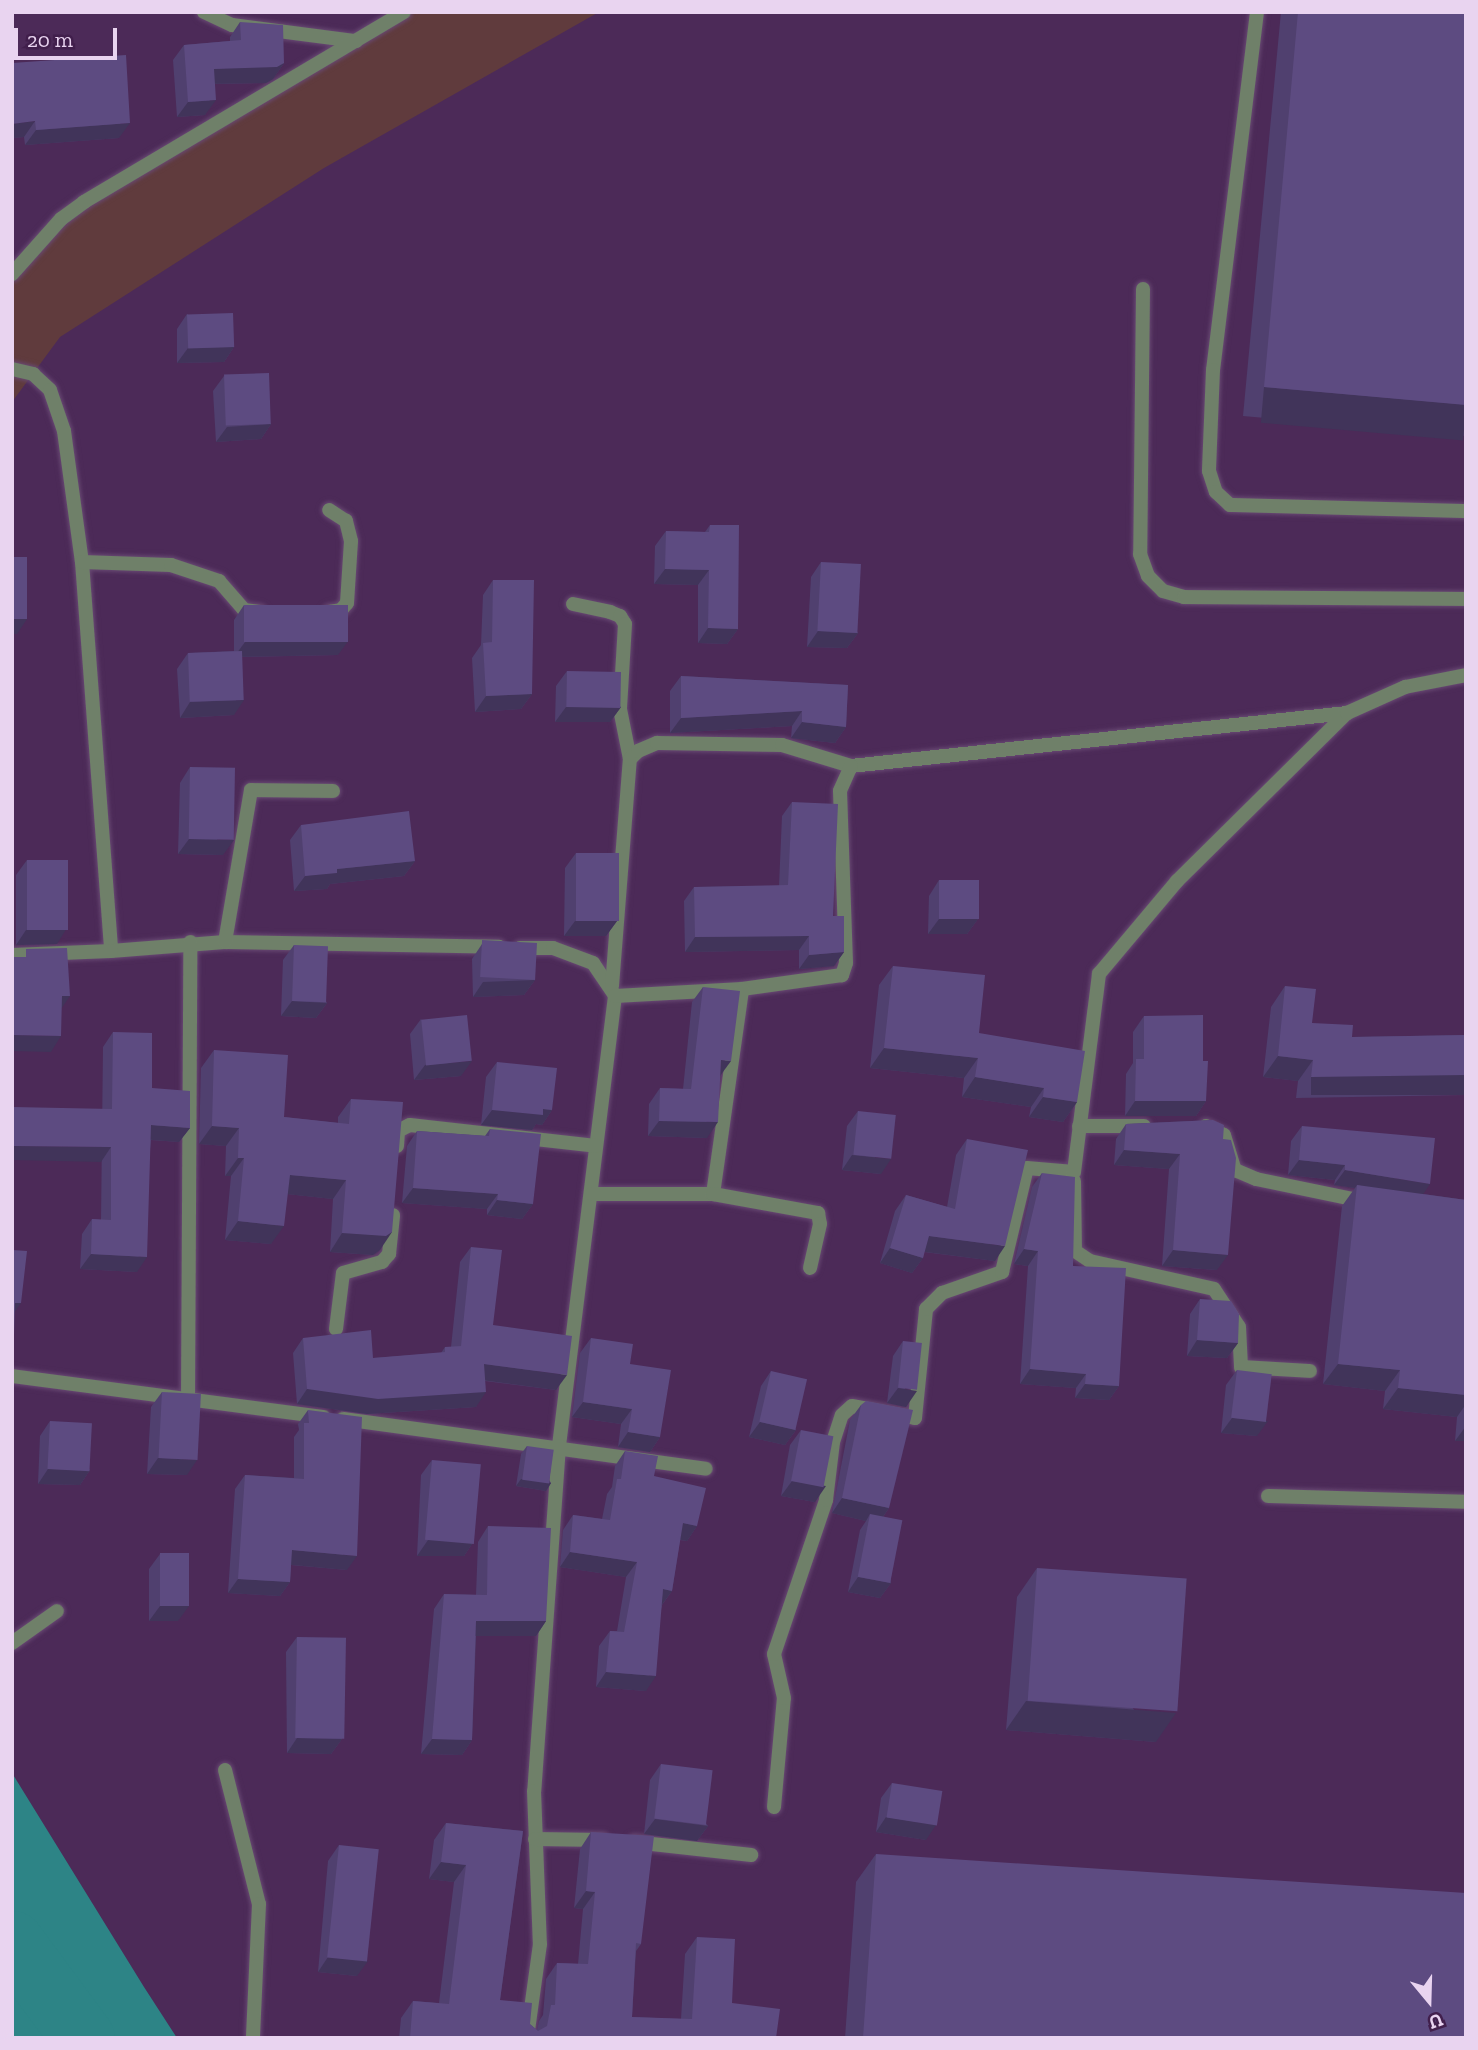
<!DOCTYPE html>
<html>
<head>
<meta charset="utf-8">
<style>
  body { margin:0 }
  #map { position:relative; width:1478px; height:2050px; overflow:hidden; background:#4c2a58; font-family:"Zilla Slab",serif }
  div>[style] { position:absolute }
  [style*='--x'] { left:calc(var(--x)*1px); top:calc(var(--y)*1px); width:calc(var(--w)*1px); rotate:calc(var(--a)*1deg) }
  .green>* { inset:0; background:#603b3d }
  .water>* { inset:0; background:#2d8486 }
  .river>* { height:63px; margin:-31.5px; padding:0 31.5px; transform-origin:31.5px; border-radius:31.5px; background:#2d8486 }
  .roads { filter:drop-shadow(0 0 2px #684973) drop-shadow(0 0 2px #684973) }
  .service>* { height:14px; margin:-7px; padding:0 7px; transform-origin:7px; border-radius:7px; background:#6f8069 }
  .minor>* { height:14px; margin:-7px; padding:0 7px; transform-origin:7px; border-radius:7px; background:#6f8069 }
  .wall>* { inset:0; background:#50406f }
  .shaded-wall>* { inset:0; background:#41345a; transform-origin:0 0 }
  .building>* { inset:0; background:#5d4b81; transform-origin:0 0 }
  span { translate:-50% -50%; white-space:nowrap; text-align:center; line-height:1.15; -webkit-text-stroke:6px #411f4c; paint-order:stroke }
  .frame { position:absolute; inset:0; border:14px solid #e9d4f0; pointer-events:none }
  .north { position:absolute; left:1394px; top:1966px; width:70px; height:70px; -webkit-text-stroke:5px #411f4c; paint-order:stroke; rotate:161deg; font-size:19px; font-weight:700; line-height:28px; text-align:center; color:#e9d4f0 }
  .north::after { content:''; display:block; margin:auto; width:24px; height:32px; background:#e9d4f0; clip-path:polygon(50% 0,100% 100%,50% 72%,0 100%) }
  .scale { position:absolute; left:14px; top:28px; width:103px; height:32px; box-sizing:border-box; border:4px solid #e9d4f0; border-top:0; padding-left:9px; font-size:21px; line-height:24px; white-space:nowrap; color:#e9d4f0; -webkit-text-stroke:5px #411f4c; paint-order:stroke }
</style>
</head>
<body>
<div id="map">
  <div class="green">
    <i style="clip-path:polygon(409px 12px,599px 12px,324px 168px,60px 337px,12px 402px,12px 283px,26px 258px,74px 209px)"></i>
  </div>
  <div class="water">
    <i style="clip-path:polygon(12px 1773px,144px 1987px,177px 2038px,83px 2038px,12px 1942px)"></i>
    <i style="clip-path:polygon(12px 1946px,82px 2038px,12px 2038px)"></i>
  </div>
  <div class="river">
    <i style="--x:12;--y:1942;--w:119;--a:53.5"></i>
  </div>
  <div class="roads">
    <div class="service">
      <i style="--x:204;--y:12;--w:31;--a:25"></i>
      <i style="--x:232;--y:25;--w:125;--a:7.4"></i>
      <i style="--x:1257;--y:12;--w:361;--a:97"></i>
      <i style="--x:1213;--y:370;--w:101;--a:92.3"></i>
      <i style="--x:1209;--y:471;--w:22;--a:72"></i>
      <i style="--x:1216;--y:492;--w:19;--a:43"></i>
      <i style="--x:1230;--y:505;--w:236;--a:1.5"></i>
      <i style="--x:1143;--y:289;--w:265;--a:90.6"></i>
      <i style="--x:1140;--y:554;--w:23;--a:70"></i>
      <i style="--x:1148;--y:576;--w:21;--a:45"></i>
      <i style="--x:1163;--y:591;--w:22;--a:16"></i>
      <i style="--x:1184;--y:597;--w:282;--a:0.4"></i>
      <i style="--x:851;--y:766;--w:499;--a:-6.1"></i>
      <i style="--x:1099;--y:974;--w:121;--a:-50"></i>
      <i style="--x:1177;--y:881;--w:239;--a:-44.7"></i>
      <i style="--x:1347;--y:713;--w:64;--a:-24.1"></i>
      <i style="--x:1405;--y:687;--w:62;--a:-11.1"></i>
      <i style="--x:1268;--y:1496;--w:198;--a:1.7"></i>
    </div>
    <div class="minor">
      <i style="--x:12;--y:274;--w:74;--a:-48.3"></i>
      <i style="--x:61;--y:219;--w:29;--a:-36"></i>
      <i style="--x:84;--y:202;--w:372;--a:-30.7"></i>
      <i style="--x:12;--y:369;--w:22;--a:13"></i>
      <i style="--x:33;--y:374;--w:23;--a:43"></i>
      <i style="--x:50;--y:390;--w:43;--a:71.1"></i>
      <i style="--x:64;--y:431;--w:132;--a:82.2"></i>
      <i style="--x:82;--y:562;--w:390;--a:85.7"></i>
      <i style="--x:111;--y:951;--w:114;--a:-4.5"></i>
      <i style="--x:225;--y:942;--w:274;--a:1"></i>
      <i style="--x:82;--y:562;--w:89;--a:1.9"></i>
      <i style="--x:171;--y:565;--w:51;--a:18.4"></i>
      <i style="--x:219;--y:581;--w:38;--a:49"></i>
      <i style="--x:244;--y:610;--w:16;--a:7"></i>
      <i style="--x:573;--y:604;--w:38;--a:12"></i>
      <i style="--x:610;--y:612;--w:11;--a:22"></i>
      <i style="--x:620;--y:616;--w:9;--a:58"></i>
      <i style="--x:625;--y:624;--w:85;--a:93.4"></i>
      <i style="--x:620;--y:709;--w:51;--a:78.7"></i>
      <i style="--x:329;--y:612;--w:12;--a:-9"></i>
      <i style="--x:341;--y:610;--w:9;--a:-49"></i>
      <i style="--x:347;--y:603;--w:62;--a:-86.3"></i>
      <i style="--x:351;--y:541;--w:21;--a:-104"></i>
      <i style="--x:346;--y:521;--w:20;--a:-147"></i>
      <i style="--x:225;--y:942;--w:154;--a:-80.3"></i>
      <i style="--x:251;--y:790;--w:82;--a:0.7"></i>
      <i style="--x:520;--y:948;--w:33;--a:0"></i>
      <i style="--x:553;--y:948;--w:43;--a:20.6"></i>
      <i style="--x:593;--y:963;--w:40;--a:56"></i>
      <i style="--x:615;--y:996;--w:453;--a:97.1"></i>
      <i style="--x:559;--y:1446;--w:346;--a:94.1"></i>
      <i style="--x:534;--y:1791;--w:153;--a:87.8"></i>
      <i style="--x:540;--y:1944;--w:95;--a:97.9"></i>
      <i style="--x:12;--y:955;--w:99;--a:-2.3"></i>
      <i style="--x:612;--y:986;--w:228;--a:-85.5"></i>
      <i style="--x:630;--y:759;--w:11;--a:-45"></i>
      <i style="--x:638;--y:751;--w:21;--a:-23"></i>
      <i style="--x:657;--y:743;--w:125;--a:0.9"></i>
      <i style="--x:782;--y:745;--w:72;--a:16.9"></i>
      <i style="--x:851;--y:766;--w:27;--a:114"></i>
      <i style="--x:840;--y:791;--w:172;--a:88"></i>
      <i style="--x:846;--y:963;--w:13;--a:108"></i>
      <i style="--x:842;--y:975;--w:101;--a:172"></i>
      <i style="--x:742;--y:989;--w:127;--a:176.8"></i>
      <i style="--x:1079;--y:1126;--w:65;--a:0"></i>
      <i style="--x:1206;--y:1126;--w:20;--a:27"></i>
      <i style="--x:1224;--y:1135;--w:37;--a:73"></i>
      <i style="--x:1235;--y:1170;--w:23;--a:23"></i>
      <i style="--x:1256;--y:1179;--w:113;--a:11.7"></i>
      <i style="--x:397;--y:1146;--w:15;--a:-86"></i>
      <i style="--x:398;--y:1131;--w:13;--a:-27"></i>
      <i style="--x:410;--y:1125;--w:187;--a:6.4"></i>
      <i style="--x:1074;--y:1181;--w:70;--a:89.2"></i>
      <i style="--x:1075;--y:1251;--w:18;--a:34"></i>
      <i style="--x:1090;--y:1261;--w:127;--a:12.7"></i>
      <i style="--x:1214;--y:1289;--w:45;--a:56.7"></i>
      <i style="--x:1239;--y:1327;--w:40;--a:87.1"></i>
      <i style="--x:1241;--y:1367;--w:69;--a:3.3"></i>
      <i style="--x:592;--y:1194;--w:121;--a:0"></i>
      <i style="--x:713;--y:1194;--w:207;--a:-81.9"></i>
      <i style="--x:713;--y:1194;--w:107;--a:10.3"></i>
      <i style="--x:818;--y:1213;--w:11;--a:80"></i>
      <i style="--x:820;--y:1224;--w:45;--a:102.8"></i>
      <i style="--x:336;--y:1329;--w:56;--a:-82.9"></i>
      <i style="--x:343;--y:1273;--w:41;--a:-15.8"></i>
      <i style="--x:382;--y:1262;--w:11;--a:-49"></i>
      <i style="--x:389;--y:1254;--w:39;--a:-84"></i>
      <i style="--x:12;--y:1376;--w:314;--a:7.5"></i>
      <i style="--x:188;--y:1400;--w:458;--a:-89.7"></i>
      <i style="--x:343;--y:1419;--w:366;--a:7.8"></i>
      <i style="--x:12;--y:1643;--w:55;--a:-35.4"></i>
      <i style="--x:225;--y:1770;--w:138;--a:75.8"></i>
      <i style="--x:259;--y:1904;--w:134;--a:92.6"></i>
      <i style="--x:774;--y:1807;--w:109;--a:-84.8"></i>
      <i style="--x:784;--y:1698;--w:45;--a:-102.8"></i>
      <i style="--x:774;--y:1654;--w:163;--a:-71.3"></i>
      <i style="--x:826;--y:1500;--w:58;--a:-83.1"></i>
      <i style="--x:833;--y:1442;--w:28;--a:-72"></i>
      <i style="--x:842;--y:1415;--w:13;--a:-42"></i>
      <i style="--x:852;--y:1406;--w:64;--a:10.8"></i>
      <i style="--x:915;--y:1418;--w:110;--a:-84.2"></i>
      <i style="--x:926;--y:1309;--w:23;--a:-45"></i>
      <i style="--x:942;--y:1293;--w:64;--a:-19.3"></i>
      <i style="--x:1002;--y:1272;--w:107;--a:-76.5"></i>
      <i style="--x:1027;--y:1168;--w:47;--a:4.9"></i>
      <i style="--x:1074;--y:1172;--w:200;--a:-82.8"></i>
      <i style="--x:535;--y:1839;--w:68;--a:0.8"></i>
      <i style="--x:634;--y:1842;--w:118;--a:6.3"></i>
    </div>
  </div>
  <div class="wall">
    <i style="clip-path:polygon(1281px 12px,1466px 12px,1466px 436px,1243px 416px)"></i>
    <i style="clip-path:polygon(240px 22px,284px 63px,273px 79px,266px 83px,215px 84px,205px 115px,177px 117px,173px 60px,184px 45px,230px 41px,230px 37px)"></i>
    <i style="clip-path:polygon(126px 55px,119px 138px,25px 145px,24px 137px,12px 138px)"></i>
    <i style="clip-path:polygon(187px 314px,234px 347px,224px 362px,177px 363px,177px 329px)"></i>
    <i style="clip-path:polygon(224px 376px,271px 424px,261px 439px,216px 442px,213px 391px)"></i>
    <i style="clip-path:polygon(710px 525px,738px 629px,727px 644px,698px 643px,698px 585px,654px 584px,655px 546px,666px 531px,705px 532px)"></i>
    <i style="clip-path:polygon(821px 562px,858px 633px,847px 648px,807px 647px,811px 577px)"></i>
    <i style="clip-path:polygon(493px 580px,532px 694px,521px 709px,475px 712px,472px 658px,481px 645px,483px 595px)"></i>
    <i style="clip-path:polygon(244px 605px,338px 655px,242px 657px,234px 715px,180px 718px,177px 669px,188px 653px,234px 651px,234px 620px)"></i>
    <i style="clip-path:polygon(567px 671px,621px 707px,610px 722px,555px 722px,556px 686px)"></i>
    <i style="clip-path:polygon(681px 676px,848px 685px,846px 727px,835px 743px,791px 738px,792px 726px,670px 733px,670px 691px)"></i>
    <i style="clip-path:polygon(190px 767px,223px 855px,178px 854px,180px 783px)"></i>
    <i style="clip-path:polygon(792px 802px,833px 916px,844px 952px,834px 966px,799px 969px,799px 950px,685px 952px,684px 901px,694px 887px,779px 886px,782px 816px)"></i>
    <i style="clip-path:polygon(301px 825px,415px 861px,404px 876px,330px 884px,327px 889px,294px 891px,290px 840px)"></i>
    <i style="clip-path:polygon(576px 853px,617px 921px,606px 936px,564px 936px,565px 868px)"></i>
    <i style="clip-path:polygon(27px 860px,57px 944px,16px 945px,16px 875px)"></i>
    <i style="clip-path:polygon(939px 880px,978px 919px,967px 934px,928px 934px,929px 896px)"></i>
    <i style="clip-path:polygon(482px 944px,535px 980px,524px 995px,473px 997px,472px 959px)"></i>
    <i style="clip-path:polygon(294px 945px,327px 1003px,316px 1018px,281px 1016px,283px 960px)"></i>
    <i style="clip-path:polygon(893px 966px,979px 1033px,1077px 1102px,1063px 1122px,1029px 1117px,1031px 1107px,962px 1097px,964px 1078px,870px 1068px,879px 985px)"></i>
    <i style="clip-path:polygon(1285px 986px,1312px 1023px,1352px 1037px,1466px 1035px,1466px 1095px,1296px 1098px,1298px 1081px,1263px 1077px,1271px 1007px)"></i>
    <i style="clip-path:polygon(703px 987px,707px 1138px,648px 1136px,649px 1104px,660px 1088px,683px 1089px,692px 1002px)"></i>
    <i style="clip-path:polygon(1144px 1016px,1203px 1061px,1206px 1101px,1196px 1116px,1125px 1116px,1126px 1074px,1133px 1063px,1133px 1032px)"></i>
    <i style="clip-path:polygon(421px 1019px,461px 1076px,414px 1080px,410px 1034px)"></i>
    <i style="clip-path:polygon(113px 1032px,152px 1088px,190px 1128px,179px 1142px,151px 1140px,137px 1272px,80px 1269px,82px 1234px,92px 1219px,101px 1220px,103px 1047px)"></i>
    <i style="clip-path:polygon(214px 1050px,284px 1117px,338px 1123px,338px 1117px,351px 1099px,380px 1250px,373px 1255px,330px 1252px,333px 1199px,287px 1194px,271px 1244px,225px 1240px,231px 1176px,225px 1176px,226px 1146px,199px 1144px,201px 1068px)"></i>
    <i style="clip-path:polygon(497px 1062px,552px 1110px,542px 1125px,536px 1124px,532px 1130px,481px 1125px,486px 1077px)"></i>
    <i style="clip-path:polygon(858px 1111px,881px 1174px,842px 1170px,847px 1126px)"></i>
    <i style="clip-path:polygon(1213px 1120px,1217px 1270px,1162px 1266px,1169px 1169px,1114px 1165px,1116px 1139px,1126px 1124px)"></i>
    <i style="clip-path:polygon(1302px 1126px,1423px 1194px,1466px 1200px,1466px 1441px,1455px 1441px,1457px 1417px,1383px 1409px,1385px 1391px,1323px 1384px,1342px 1206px,1355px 1188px,1334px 1185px,1335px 1180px,1288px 1175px,1291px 1141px)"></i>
    <i style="clip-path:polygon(490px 1129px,533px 1204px,522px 1219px,487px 1215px,487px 1209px,402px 1203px,407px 1146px,417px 1131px,485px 1136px)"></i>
    <i style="clip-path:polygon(967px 1139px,995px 1261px,924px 1252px,923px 1258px,912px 1273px,880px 1263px,895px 1211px,906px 1195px,947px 1207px,956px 1155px)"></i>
    <i style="clip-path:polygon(1042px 1173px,1073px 1266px,1119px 1386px,1109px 1400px,1075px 1398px,1076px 1388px,1020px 1384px,1028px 1266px,1014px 1264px,1032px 1187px)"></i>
    <i style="clip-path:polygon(471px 1247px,493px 1325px,556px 1390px,485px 1381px,476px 1407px,367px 1414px,297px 1404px,293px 1353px,303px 1338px,373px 1358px,441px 1353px,445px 1347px,451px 1347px,460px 1262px)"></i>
    <i style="clip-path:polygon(1200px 1299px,1238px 1343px,1227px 1358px,1187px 1356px,1190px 1314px)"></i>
    <i style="clip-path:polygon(591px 1338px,630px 1364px,660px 1437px,650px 1452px,618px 1447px,621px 1424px,572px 1417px,580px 1353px)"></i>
    <i style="clip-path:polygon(903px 1341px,906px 1407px,887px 1403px,893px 1356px)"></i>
    <i style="clip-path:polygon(1237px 1370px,1257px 1436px,1221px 1433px,1226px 1385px)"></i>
    <i style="clip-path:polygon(771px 1371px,796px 1430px,785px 1445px,749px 1437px,761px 1386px)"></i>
    <i style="clip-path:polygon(162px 1392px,187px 1475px,147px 1474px,151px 1407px)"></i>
    <i style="clip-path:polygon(861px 1405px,889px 1508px,883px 1517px,891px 1583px,880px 1598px,848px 1592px,860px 1530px,866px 1521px,832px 1513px,850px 1420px)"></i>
    <i style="clip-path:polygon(308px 1410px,347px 1570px,291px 1565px,290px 1582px,280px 1596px,228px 1593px,235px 1489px,245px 1475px,294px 1478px,294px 1437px,299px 1430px,298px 1424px)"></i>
    <i style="clip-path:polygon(50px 1421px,90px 1470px,80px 1485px,38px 1484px,40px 1436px)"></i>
    <i style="clip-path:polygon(801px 1430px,815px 1502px,781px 1496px,790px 1445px)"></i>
    <i style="clip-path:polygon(527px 1446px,551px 1483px,546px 1491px,516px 1486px,521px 1454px)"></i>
    <i style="clip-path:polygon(625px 1451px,654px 1476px,697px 1526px,687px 1541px,680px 1540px,672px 1591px,662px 1605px,646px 1691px,596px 1687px,599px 1646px,610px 1631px,617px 1631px,626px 1577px,560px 1567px,563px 1530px,573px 1515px,602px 1519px,607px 1494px,612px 1487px,615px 1466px)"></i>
    <i style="clip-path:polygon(432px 1460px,474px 1541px,464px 1556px,417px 1556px,421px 1475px)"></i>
    <i style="clip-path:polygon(488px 1526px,546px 1621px,536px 1636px,476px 1636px,472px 1740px,462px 1755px,421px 1754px,434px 1609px,444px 1594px,476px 1595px,478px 1542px)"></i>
    <i style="clip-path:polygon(160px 1554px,178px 1621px,149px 1621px,149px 1569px)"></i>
    <i style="clip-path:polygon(1037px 1568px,1156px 1742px,1006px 1730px,1017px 1597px)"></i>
    <i style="clip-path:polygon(297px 1637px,342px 1739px,331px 1754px,287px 1753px,286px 1652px)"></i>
    <i style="clip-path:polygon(661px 1764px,708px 1826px,697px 1841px,644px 1834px,650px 1780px)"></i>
    <i style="clip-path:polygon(892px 1783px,926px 1840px,876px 1832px,881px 1798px)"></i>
    <i style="clip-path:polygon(446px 1823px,523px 1831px,500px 2000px,537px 2030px,539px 2021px,543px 2015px,546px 1979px,557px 1963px,578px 1964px,583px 1909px,574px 1908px,580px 1849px,591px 1832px,641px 1944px,636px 1951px,632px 2017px,681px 2019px,685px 1954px,697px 1937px,732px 2003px,776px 2038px,399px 2038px,401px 2018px,413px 2001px,439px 2003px,454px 1882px,429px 1879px,434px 1840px)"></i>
    <i style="clip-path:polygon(339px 1845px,357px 1976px,318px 1972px,328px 1861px)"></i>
    <i style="clip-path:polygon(876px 1854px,1466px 2038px,845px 2038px,856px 1882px)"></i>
  </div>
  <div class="shaded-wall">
    <i style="clip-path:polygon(284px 63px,273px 79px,266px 83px,204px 84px,214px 69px)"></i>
    <i style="clip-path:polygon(216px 100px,205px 115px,177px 117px,188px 102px)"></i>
    <i style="clip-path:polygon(35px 121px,24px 137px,12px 138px,12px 124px)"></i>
    <i style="clip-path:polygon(130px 123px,119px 138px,25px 145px,36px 130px)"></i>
    <i style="clip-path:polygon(234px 347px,224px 362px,177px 363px,188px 348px)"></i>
    <i style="left:1264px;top:387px;width:203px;height:36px;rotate:5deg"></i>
    <i style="clip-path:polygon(271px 424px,261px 439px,216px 442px,227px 427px)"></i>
    <i style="clip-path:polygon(665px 569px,709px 570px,698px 585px,654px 584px)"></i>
    <i style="clip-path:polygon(12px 619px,27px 619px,17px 634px,12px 634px)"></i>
    <i style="clip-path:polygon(708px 628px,738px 629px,727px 644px,698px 643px)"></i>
    <i style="clip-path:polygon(818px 631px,858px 633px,847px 648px,807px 647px)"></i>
    <i style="clip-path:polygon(349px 640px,338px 655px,234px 657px,245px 642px)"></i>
    <i style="clip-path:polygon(532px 694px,521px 709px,475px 712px,486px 696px)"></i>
    <i style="clip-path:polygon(244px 700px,234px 715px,180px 718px,190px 702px)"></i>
    <i style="clip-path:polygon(566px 707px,621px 707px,610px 722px,555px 722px)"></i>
    <i style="clip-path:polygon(802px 711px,792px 726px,670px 733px,681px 718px)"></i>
    <i style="clip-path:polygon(802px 722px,846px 727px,835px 743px,791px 738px)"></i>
    <i style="clip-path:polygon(189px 839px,234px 840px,223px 855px,178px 854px)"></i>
    <i style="clip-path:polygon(415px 861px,404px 876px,330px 884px,327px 889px,294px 891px,305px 876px,337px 869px)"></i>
    <i style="clip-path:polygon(939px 919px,978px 919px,967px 934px,928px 934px)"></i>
    <i style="clip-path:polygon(575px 921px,617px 921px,606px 936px,564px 936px)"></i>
    <i style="clip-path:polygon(67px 928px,57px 944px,16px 945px,26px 930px)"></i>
    <i style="clip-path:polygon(809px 936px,799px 950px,685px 952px,695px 937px)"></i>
    <i style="clip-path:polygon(844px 952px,834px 966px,799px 969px,809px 955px)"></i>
    <i style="clip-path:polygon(535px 980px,524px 995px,473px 997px,483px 982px)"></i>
    <i style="clip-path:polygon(62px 996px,70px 996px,59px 1012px)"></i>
    <i style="clip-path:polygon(292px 1001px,327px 1003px,316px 1018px,281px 1016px)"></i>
    <i style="clip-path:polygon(12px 1035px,61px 1036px,51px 1052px,12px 1051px)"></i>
    <i style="clip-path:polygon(884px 1048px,978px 1058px,964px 1078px,870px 1068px)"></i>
    <i style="clip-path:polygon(1278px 1056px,1313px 1060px,1298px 1081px,1263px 1077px)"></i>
    <i style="clip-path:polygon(721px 1060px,731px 1061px,720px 1076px)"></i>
    <i style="clip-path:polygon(472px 1061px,461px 1076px,414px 1080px,425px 1065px)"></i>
    <i style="left:1466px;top:1075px;width:20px;height:155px;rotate:90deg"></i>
    <i style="clip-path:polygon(975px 1077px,1044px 1088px,1031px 1107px,962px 1097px)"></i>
    <i style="clip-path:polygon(1043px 1097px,1077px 1102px,1063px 1122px,1029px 1117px)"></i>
    <i style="clip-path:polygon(1135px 1101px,1206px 1101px,1196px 1116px,1125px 1116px)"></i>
    <i style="clip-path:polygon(543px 1109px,552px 1110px,542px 1125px,536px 1124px,532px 1130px,481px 1125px,492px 1110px)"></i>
    <i style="clip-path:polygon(659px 1121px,718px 1122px,707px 1138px,648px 1136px)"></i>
    <i style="clip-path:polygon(151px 1125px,190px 1128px,179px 1142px,141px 1139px)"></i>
    <i style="clip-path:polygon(212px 1126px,239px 1128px,226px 1146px,199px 1144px)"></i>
    <i style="clip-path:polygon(12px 1146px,111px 1147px,101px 1162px,12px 1160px)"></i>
    <i style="clip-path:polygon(1124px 1150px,1180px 1154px,1169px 1169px,1114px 1165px)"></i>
    <i style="clip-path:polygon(852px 1155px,891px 1159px,881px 1174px,842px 1170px)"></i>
    <i style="clip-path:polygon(238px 1158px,244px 1158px,231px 1176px,225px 1176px)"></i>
    <i style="clip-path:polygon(1299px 1160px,1345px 1165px,1335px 1180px,1288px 1175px)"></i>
    <i style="clip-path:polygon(1345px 1170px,1430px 1184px,1420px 1199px,1357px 1185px,1355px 1188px,1334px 1185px)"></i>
    <i style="clip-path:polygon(290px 1175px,346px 1180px,333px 1199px,277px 1193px)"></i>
    <i style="clip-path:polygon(413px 1188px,498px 1194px,487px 1209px,402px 1203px)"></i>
    <i style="clip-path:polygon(497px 1200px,533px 1204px,522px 1219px,487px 1215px)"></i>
    <i style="clip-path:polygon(238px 1221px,284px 1226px,271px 1244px,225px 1240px)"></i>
    <i style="clip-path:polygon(392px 1232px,380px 1250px,373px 1255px,330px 1252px,342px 1233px)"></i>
    <i style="clip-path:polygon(929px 1236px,1005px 1246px,995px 1261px,918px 1251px)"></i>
    <i style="clip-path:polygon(890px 1248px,923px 1258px,912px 1273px,880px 1263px)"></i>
    <i style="clip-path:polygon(1024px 1249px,1038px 1251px,1028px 1266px,1014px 1264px)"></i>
    <i style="clip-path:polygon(1173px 1250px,1228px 1255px,1217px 1270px,1162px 1266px)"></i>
    <i style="clip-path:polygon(91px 1254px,147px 1257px,137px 1272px,80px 1269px)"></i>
    <i style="clip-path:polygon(15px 1303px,21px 1303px,12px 1316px)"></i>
    <i style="clip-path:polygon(1197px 1340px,1238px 1343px,1227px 1358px,1187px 1356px)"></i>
    <i style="clip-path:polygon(484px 1364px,567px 1375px,556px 1390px,474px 1379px)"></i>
    <i style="clip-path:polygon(1338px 1364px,1400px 1370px,1385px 1391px,1323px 1384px)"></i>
    <i style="clip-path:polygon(1030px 1369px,1086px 1374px,1076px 1388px,1020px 1384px)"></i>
    <i style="clip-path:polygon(1085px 1384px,1119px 1386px,1109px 1400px,1075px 1398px)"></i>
    <i style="clip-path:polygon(898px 1388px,917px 1391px,906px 1407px,887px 1403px)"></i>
    <i style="clip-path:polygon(1398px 1388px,1466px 1395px,1466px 1404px,1457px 1417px,1383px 1409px)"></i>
    <i style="clip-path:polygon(307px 1389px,486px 1392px,476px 1407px,367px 1414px,297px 1404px)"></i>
    <i style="clip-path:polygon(583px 1402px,632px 1409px,621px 1424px,572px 1417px)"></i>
    <i style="clip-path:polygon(1232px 1418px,1268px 1421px,1257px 1436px,1221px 1433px)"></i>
    <i style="clip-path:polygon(760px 1422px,796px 1430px,785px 1445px,749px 1437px)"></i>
    <i style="clip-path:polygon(1466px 1426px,1466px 1441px,1455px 1441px)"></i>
    <i style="clip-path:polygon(628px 1432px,660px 1437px,650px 1452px,618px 1447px)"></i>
    <i style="clip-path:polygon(158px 1458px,197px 1460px,187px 1475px,147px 1474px)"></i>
    <i style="clip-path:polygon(48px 1469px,90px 1470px,80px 1485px,38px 1484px)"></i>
    <i style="clip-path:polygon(521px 1479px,551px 1483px,546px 1491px,516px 1486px)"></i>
    <i style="clip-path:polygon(792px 1481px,826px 1486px,815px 1502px,781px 1496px)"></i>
    <i style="clip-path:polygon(842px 1498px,889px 1508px,878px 1524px,870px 1514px,866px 1521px,832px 1513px)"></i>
    <i style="clip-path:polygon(683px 1523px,697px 1526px,687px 1541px,672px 1538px)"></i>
    <i style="clip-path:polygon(428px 1540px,474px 1541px,464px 1556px,417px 1556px)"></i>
    <i style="clip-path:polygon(292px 1550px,357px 1556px,347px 1570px,282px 1564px)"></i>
    <i style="clip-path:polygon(570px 1552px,637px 1562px,626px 1577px,560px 1567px)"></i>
    <i style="clip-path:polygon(858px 1577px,891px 1583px,880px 1598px,848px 1592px)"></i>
    <i style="clip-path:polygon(238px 1579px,290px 1582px,280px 1596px,228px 1593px)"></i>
    <i style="clip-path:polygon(663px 1589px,672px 1591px,661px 1606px)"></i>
    <i style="clip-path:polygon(160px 1606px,189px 1606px,178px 1621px,149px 1621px)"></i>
    <i style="clip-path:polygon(476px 1621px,546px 1621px,536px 1636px,466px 1636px)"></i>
    <i style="clip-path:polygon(606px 1672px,656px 1676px,646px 1691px,596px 1687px)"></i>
    <i style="clip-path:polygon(1026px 1701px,1176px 1713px,1156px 1742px,1006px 1730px)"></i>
    <i style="clip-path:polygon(297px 1738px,342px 1739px,331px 1754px,287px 1753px)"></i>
    <i style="clip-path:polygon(432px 1739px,472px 1740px,462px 1755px,421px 1754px)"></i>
    <i style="clip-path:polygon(886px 1817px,936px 1825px,926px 1840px,876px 1832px)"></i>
    <i style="clip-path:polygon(655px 1819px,708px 1826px,697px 1841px,644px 1834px)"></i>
    <i style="clip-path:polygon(441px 1862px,466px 1865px,454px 1882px,429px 1879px)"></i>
    <i style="clip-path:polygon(586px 1891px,595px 1892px,583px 1909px,574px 1908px)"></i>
    <i style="clip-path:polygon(328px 1957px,368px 1961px,357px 1976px,318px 1972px)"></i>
  </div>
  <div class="building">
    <i style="clip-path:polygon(1298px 12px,1466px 12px,1466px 405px,1264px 387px)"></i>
    <i style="clip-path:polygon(240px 22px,283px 25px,284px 63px,277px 67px,214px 69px,216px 100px,188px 102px,184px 45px,241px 40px)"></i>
    <i style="clip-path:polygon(126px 55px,130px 123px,36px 130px,35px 121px,12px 124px,12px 63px)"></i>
    <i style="left:233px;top:313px;width:34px;height:46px;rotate:88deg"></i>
    <i style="left:269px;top:373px;width:51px;height:45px;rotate:88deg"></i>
    <i style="clip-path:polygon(710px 525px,739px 525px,738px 629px,708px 628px,709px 570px,665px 569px,666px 531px,709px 532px)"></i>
    <i style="left:12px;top:557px;width:15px;height:62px"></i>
    <i style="left:821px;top:562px;width:40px;height:69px;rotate:3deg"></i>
    <i style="clip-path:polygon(493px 580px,534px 580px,532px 694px,486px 696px,483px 643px,492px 642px)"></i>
    <i style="left:244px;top:605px;width:104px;height:37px"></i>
    <i style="left:242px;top:651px;width:49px;height:54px;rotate:88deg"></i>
    <i style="left:567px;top:671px;width:54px;height:36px;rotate:1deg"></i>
    <i style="clip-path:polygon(681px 676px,848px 685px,846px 727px,802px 722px,802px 711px,681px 718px)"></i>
    <i style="left:190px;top:767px;width:45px;height:72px;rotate:1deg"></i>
    <i style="clip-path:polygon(792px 802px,838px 804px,833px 916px,844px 916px,844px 952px,809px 955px,809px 936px,695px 937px,694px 887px,788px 885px)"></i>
    <i style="clip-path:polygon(409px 811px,415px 861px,337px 869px,337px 873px,305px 876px,301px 825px)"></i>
    <i style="left:576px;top:853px;width:43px;height:68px"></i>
    <i style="left:27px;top:860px;width:41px;height:70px"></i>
    <i style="left:939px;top:880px;width:40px;height:39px"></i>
    <i style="left:537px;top:943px;width:37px;height:55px;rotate:93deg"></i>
    <i style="left:294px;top:945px;width:34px;height:56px;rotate:2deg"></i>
    <i style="clip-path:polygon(67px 948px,70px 996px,62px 996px,61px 1036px,12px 1035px,12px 957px,26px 957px,26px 949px)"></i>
    <i style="clip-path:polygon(893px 966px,985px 975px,979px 1033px,1085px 1051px,1077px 1102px,1043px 1097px,1044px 1088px,975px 1077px,978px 1058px,884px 1048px)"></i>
    <i style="clip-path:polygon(1285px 986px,1316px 989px,1312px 1023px,1353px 1025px,1352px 1037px,1466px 1035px,1466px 1075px,1311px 1077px,1313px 1060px,1278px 1056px)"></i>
    <i style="clip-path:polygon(703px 987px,740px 991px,731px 1061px,721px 1060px,718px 1122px,659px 1121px,660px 1088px,691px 1089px)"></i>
    <i style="left:467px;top:1015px;width:46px;height:46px;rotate:84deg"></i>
    <i style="clip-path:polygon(1203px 1015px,1203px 1061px,1208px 1061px,1206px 1101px,1135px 1101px,1136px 1059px,1144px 1059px,1144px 1016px)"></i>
    <i style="clip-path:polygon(113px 1032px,152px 1033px,152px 1088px,190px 1091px,190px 1128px,151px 1125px,147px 1257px,91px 1254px,92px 1219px,111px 1220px,111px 1147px,12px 1146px,12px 1107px,112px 1109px)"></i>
    <i style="clip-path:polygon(214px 1050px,288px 1055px,284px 1117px,349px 1124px,351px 1099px,403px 1102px,392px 1232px,386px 1236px,342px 1233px,346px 1180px,290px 1175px,284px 1226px,238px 1221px,244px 1158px,238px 1158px,239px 1128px,212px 1126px)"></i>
    <i style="clip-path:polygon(497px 1062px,557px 1068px,552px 1110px,543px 1109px,543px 1115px,492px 1110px)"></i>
    <i style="left:858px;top:1111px;width:38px;height:44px;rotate:6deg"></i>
    <i style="clip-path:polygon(1213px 1120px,1224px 1125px,1223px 1139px,1231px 1140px,1236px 1158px,1228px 1255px,1173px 1250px,1180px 1154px,1124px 1150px,1126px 1124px)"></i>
    <i style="clip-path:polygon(1302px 1126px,1435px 1138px,1430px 1184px,1345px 1170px,1345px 1165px,1299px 1160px)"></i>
    <i style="clip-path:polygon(490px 1129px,541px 1134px,533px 1204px,497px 1200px,498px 1194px,413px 1188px,417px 1131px,489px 1136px)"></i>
    <i style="clip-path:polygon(967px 1139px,1028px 1150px,1005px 1246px,929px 1236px,923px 1258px,890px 1248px,906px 1195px,955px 1209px)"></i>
    <i style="clip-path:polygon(1042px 1173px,1075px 1177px,1073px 1266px,1126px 1268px,1119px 1386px,1085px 1384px,1086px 1374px,1030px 1369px,1038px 1251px,1024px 1249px)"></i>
    <i style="clip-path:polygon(1357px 1185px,1466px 1200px,1466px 1395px,1398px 1388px,1400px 1370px,1338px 1364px)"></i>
    <i style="clip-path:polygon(471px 1247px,502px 1250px,493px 1325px,572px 1336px,567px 1375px,484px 1364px,486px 1392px,378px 1399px,307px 1389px,303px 1338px,371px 1330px,373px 1358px,445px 1352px,445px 1347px,461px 1346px)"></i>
    <i style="clip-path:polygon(12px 1250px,27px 1251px,21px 1303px,15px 1303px,14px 1335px,12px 1335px)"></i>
    <i style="clip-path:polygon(1200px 1299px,1231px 1301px,1239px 1314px,1238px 1343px,1197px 1340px)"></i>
    <i style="clip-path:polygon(591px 1338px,633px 1344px,630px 1364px,671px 1370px,660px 1437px,628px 1432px,632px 1409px,583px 1402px)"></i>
    <i style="left:903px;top:1341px;width:19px;height:47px;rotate:6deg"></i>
    <i style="left:1237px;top:1370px;width:35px;height:48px;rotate:7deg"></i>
    <i style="left:771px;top:1371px;width:37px;height:52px;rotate:13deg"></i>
    <i style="left:162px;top:1392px;width:39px;height:66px;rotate:3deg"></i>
    <i style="clip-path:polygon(866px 1401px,913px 1410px,889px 1508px,842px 1498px,861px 1405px)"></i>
    <i style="clip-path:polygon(308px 1410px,362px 1417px,357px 1556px,292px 1550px,290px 1582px,238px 1579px,245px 1475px,304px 1479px,304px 1423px,309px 1423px)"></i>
    <i style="left:50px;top:1421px;width:42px;height:48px;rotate:3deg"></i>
    <i style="left:801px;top:1430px;width:33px;height:52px;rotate:11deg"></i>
    <i style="left:527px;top:1446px;width:27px;height:34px;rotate:8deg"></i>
    <i style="clip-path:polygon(625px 1451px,658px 1456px,654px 1476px,706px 1488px,697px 1526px,683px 1523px,672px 1591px,663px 1589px,656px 1676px,606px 1672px,610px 1631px,624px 1632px,637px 1562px,570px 1552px,573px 1515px,610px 1520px,617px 1479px,621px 1479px)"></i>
    <i style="left:432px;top:1460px;width:49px;height:80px;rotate:5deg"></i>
    <i style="left:870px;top:1514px;width:33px;height:64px;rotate:11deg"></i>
    <i style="clip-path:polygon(488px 1526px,551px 1528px,546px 1621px,476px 1621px,472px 1740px,432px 1739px,444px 1594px,487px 1595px)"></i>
    <i style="left:189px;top:1553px;width:53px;height:29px;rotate:90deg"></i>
    <i style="left:1037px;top:1568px;width:150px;height:133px;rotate:4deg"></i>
    <i style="left:297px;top:1637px;width:49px;height:101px;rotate:1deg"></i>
    <i style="left:661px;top:1764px;width:52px;height:55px;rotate:7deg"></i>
    <i style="left:892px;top:1783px;width:51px;height:35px;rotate:9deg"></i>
    <i style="clip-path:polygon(446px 1823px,523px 1831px,500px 2000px,532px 2003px,530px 2024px,538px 2031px,547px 2026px,551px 2005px,555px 2005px,557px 1963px,588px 1964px,595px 1892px,586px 1891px,591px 1832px,654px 1836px,641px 1944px,636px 1943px,632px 2017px,692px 2019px,697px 1937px,735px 1939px,732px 2003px,780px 2009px,776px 2038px,410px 2038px,413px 2001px,449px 2004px,466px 1865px,441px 1862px)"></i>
    <i style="left:339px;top:1845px;width:40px;height:113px;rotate:6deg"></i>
    <i style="clip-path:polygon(876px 1854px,1466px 1893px,1466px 2038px,863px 2038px)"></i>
  </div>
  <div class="frame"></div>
  <div class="north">U</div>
  <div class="scale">20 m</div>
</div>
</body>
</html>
